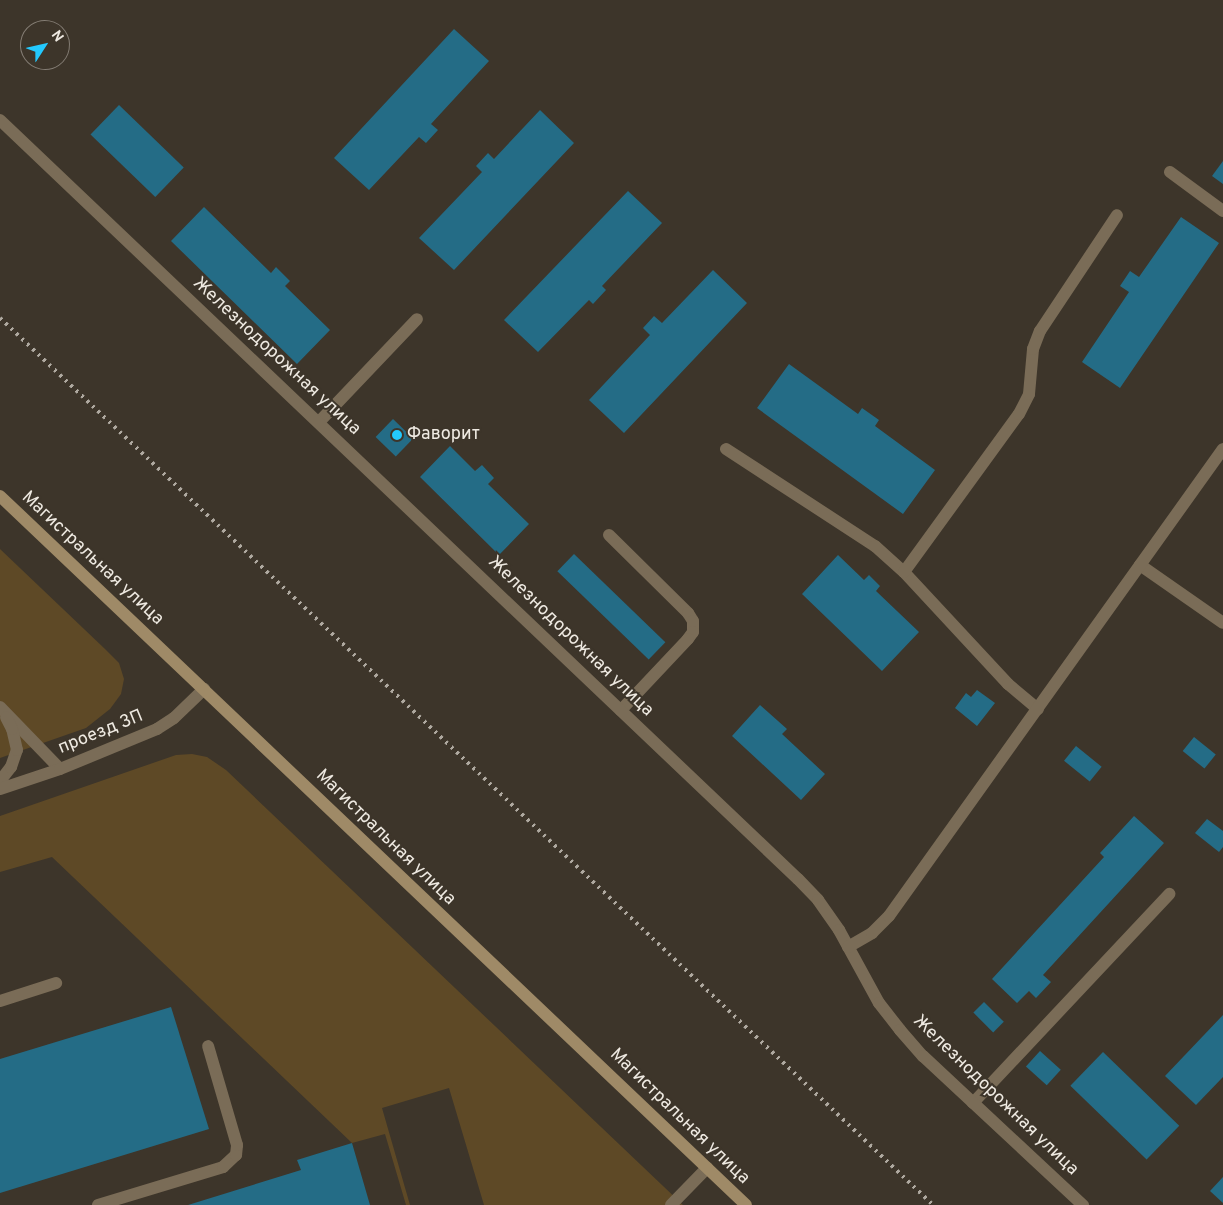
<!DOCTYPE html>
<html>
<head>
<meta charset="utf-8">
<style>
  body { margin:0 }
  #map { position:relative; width:1223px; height:1205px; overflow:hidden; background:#3d352a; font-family:Overpass,sans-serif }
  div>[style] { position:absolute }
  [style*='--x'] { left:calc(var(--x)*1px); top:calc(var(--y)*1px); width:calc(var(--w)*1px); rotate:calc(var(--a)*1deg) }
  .green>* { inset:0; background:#5e4926 }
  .building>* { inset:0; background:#246c86; transform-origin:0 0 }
  .service>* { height:12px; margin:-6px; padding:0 6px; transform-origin:6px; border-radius:6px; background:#7a6c57 }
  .minor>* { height:12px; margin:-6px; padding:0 6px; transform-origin:6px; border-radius:6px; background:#7a6c57 }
  .secondary>* { height:12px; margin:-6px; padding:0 6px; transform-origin:6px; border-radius:6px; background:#9f8a67 }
  .rail>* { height:4px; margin-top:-2px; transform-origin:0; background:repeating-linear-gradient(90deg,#afa9a0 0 2.5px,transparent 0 7.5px) }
  .dots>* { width:14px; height:14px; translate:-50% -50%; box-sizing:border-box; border:2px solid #3d352a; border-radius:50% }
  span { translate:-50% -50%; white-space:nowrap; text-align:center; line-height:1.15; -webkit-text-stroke:4px #3d352a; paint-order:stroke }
  .street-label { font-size:18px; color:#efeae2 }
  .poi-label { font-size:18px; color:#efeae2 }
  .left { translate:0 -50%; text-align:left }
  .north { position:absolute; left:20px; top:20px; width:50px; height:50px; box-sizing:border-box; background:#3d352a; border:1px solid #847d74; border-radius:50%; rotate:55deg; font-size:14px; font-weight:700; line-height:20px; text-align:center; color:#efeae2 }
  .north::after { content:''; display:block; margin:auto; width:18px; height:22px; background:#23c9fe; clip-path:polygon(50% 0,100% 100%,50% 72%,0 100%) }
</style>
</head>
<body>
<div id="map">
  <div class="green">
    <i style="clip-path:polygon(0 549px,105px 649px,119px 663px,124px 679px,121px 694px,110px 709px,86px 728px,0 758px)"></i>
    <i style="clip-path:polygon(192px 754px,207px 757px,226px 770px,683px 1205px,484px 1205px,449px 1088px,382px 1108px,410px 1205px,406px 1205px,385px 1134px,352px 1143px,52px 857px,0 872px,0 816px,176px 755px)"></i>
  </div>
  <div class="building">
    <i style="clip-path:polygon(454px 29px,489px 61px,431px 124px,438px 130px,426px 143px,419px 137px,369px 190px,334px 158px)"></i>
    <i style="left:119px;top:105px;width:90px;height:41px;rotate:44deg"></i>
    <i style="clip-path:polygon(540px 110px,574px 143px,454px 270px,419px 238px,482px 172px,476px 166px,488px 153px,494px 159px)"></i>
    <i style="clip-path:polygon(1223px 161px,1223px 184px,1212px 176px)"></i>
    <i style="clip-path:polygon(628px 191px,662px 223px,602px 286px,606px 290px,593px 304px,589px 300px,538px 352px,504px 320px)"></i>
    <i style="clip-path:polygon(204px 207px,271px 273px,276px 267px,290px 281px,285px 286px,330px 330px,297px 364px,171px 241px)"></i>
    <i style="clip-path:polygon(1181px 217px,1219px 243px,1120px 388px,1082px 362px,1129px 292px,1120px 286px,1130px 271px,1139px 277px)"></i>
    <i style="clip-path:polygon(713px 270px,747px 303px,624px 433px,589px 400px,650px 335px,643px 328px,654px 316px,662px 323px)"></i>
    <i style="clip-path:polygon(789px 364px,858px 414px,862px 408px,879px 420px,875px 426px,935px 470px,903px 514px,757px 408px)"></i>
    <i style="left:393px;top:419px;width:28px;height:25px;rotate:44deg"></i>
    <i style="clip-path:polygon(450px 446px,475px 471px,482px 465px,494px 478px,488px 484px,529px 524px,499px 555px,420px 477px)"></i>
    <i style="left:574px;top:554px;width:127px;height:24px;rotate:44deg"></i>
    <i style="clip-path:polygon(838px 555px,864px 580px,869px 575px,880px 586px,876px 591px,919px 632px,882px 671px,802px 594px)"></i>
    <i style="clip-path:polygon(977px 690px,995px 703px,977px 726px,955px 708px,966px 693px,971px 697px)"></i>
    <i style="clip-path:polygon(760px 705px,787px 729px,782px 734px,825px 774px,801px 800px,732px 736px)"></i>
    <i style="left:1194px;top:737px;width:28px;height:18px;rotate:39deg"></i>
    <i style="left:1076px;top:746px;width:33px;height:19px;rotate:39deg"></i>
    <i style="clip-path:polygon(1134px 816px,1164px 843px,1043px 975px,1051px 982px,1036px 998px,1029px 991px,1017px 1003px,992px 979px,1104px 857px,1100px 853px)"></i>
    <i style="clip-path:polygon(1207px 819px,1223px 831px,1223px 847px,1219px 852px,1195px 833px)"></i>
    <i style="left:984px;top:1002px;width:28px;height:15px;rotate:45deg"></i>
    <i style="clip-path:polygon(171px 1007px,209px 1129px,0 1193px,0 1059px)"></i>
    <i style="clip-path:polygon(1223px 1015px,1223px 1077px,1196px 1105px,1165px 1076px)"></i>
    <i style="left:1040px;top:1051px;width:28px;height:21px;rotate:42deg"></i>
    <i style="left:1103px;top:1052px;width:106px;height:47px;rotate:44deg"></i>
    <i style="clip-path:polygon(352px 1143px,370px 1205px,188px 1205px,301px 1170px,297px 1160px)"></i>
    <i style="clip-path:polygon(1223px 1177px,1223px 1203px,1210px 1191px)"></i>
  </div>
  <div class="service">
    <i style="--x:1170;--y:172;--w:66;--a:36.3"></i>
    <i style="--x:319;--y:422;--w:142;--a:-46.4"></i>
    <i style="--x:726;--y:449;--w:178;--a:33.1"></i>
    <i style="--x:875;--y:546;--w:39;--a:42"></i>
    <i style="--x:904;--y:572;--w:153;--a:47.1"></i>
    <i style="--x:1008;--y:684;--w:39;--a:40"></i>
    <i style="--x:609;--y:535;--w:111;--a:44.6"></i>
    <i style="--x:688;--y:613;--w:9;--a:58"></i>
    <i style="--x:693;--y:621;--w:11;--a:90"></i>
    <i style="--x:693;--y:632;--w:9;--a:126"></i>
    <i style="--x:688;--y:639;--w:98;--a:133.3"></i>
    <i style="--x:1140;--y:565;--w:101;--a:34.9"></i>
    <i style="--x:904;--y:572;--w:195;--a:-54"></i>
    <i style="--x:1019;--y:414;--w:22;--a:-63"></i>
    <i style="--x:1029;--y:394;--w:45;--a:-84.9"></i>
    <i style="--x:1033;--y:349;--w:19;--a:-69"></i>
    <i style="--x:1040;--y:331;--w:139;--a:-56.4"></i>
    <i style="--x:0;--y:707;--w:86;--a:45.9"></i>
    <i style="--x:0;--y:781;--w:18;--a:-52"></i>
    <i style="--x:11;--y:767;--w:18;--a:-71"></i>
    <i style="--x:17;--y:750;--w:22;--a:-103"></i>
    <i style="--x:12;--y:729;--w:13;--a:-117"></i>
    <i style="--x:0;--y:1001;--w:59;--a:-17.8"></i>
    <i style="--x:973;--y:1103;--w:287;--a:-46.8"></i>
    <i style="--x:98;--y:1205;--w:131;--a:-16.9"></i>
    <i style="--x:223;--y:1167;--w:18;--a:-43"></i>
    <i style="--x:236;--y:1155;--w:10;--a:-84"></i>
    <i style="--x:237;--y:1145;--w:103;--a:-106.3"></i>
    <i style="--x:671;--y:1205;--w:52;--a:-45.8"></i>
  </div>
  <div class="minor">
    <i style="--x:0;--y:120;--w:1101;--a:43.57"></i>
    <i style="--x:798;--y:879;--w:29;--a:46"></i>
    <i style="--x:818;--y:900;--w:37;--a:55"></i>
    <i style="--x:839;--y:930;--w:83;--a:61.3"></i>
    <i style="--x:879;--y:1003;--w:34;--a:52"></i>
    <i style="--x:900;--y:1030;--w:35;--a:49"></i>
    <i style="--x:923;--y:1056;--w:219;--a:43"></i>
    <i style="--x:0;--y:789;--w:63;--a:-18.4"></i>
    <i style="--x:60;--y:769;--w:105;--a:-22.4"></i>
    <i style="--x:157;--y:729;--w:20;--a:-33"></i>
    <i style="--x:174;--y:718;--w:42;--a:-44"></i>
    <i style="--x:848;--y:947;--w:28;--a:-30"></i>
    <i style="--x:872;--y:933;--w:24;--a:-45"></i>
    <i style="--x:889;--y:916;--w:574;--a:-54.43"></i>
  </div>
  <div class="secondary">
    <i style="--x:0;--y:496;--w:1029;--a:43.54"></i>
  </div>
  <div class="rail">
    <i style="--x:0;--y:318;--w:1287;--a:43.55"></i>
  </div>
  <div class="dots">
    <i style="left:397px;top:435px;background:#23c9fe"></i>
  </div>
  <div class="street-label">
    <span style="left:276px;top:357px;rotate:43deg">Железнодорожная улица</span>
    <span style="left:92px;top:559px;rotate:43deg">Магистральная улица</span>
    <span style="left:570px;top:637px;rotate:44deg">Железнодорожная улица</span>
    <span style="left:101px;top:733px;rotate:-22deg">проезд 3П</span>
    <span style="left:385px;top:838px;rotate:44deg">Магистральная улица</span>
    <span style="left:995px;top:1096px;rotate:44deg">Железнодорожная улица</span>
    <span style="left:679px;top:1117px;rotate:44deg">Магистральная улица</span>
  </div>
  <div class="poi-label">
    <span class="left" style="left:407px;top:435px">Фаворит</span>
  </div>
  <div class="north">N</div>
</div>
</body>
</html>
